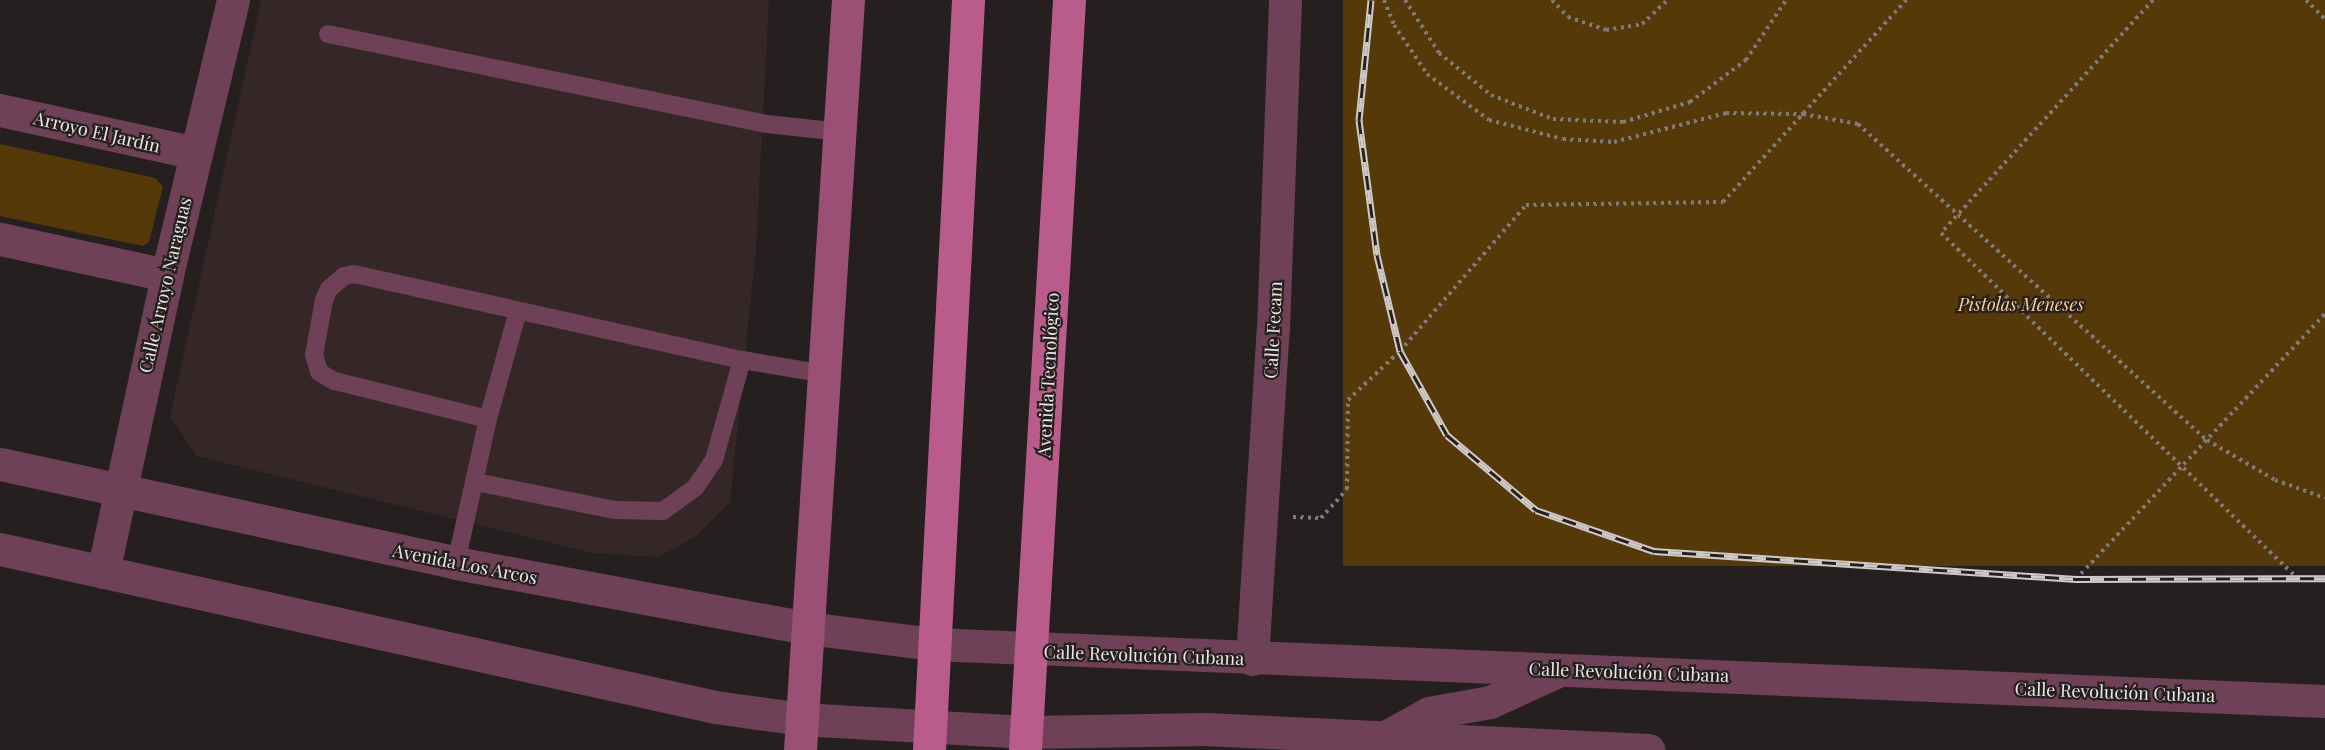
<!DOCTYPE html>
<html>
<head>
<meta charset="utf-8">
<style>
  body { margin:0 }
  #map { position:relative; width:2325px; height:750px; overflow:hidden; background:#261f1f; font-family:"Playfair Display",serif }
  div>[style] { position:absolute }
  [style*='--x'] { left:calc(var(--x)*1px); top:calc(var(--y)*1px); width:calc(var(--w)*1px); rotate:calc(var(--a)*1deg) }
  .built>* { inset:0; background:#352727 }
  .green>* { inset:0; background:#553909; transform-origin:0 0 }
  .path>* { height:4px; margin-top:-2px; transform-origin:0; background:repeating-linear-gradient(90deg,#817b7b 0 3px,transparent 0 7.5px) }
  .service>* { height:18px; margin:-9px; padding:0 9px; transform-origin:9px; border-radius:9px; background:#6f4156 }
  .minor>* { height:33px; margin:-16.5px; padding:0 16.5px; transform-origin:16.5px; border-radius:16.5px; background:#6f4156 }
  .tertiary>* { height:33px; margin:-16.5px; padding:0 16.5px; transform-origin:16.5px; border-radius:16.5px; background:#6f4156 }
  .secondary>* { height:33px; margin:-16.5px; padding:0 16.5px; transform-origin:16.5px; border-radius:16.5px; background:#995074 }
  .primary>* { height:33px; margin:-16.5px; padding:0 16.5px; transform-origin:16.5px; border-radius:16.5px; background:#ba5c8b }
  .rail>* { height:7px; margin-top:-3.5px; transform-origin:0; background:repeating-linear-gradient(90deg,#261f1f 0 14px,#cfcaca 0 28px); box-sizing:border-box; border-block:2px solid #cfcaca }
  span { translate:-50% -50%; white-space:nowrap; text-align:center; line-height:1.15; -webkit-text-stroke:4.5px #261f1f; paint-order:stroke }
  .street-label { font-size:18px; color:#eae5e5 }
  .park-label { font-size:18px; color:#fdcd89; font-style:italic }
</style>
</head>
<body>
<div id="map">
  <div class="built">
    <i style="clip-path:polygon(261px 0,769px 0,756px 249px,730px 502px,697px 536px,658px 557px,592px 553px,197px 456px,170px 417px)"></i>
  </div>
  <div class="green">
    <i style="left:1343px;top:0;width:982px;height:566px"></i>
    <i style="clip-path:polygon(0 144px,155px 178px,163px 186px,149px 242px,143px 246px,0 216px)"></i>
  </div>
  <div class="path">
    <i style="--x:1384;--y:0;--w:27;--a:68"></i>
    <i style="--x:1394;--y:25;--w:59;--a:56"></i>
    <i style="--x:1427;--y:74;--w:77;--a:36.6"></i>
    <i style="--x:1489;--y:120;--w:76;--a:14.4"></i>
    <i style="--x:1563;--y:139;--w:51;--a:3.4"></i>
    <i style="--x:1614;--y:142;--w:116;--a:-14.5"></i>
    <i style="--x:1726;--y:113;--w:77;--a:0.7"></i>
    <i style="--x:1803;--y:114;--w:56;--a:10.3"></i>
    <i style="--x:1858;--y:124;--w:471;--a:42.2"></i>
    <i style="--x:2207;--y:440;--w:79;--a:30.5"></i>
    <i style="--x:2275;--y:480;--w:53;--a:19.8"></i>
    <i style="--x:1405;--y:0;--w:63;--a:57.3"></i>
    <i style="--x:1439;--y:53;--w:67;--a:38.9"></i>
    <i style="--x:1491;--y:95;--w:66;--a:21.2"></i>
    <i style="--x:1553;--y:119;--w:70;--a:2.5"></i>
    <i style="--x:1623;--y:122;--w:70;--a:-16.6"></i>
    <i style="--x:1690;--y:102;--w:70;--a:-36.9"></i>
    <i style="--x:1746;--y:60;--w:72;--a:-56.3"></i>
    <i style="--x:1552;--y:0;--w:23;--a:47"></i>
    <i style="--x:1568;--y:17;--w:40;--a:18.9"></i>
    <i style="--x:1606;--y:30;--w:36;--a:-9"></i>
    <i style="--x:1642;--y:24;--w:35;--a:-43"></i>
    <i style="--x:2153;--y:0;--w:315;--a:132.3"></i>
    <i style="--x:1941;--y:233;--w:499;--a:44.1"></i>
    <i style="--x:2306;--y:0;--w:27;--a:45"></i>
    <i style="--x:1293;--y:517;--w:28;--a:2"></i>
    <i style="--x:1321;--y:518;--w:39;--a:-48"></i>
    <i style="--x:1347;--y:489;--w:89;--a:-89.4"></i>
    <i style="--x:1348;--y:400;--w:71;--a:-43.3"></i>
    <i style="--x:1400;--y:351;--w:193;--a:-49.2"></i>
    <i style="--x:1526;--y:205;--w:197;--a:-0.9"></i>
    <i style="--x:1723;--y:202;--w:273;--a:-47.8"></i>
    <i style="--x:2076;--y:579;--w:364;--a:-46.8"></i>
  </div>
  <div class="service">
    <i style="--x:328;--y:34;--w:448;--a:11.6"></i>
    <i style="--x:767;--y:124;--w:74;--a:6.2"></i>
    <i style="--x:488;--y:419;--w:112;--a:-74.5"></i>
    <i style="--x:476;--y:482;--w:142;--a:11.4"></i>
    <i style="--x:615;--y:510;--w:48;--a:1.2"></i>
    <i style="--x:663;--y:511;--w:39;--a:-36"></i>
    <i style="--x:695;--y:488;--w:34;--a:-56"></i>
    <i style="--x:714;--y:460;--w:104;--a:-74.4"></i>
    <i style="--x:456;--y:563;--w:148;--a:-77.5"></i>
    <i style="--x:488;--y:419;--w:159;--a:-166.1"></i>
    <i style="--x:334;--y:381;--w:17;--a:-149"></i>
    <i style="--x:319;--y:372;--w:18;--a:-106"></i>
    <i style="--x:314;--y:355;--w:56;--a:-79.7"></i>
    <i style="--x:324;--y:300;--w:12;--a:-66"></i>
    <i style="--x:329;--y:289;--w:20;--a:-41"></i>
    <i style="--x:344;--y:276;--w:10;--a:-11"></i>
    <i style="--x:354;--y:274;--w:397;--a:12.5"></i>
    <i style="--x:742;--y:360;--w:85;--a:9.5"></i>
  </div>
  <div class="minor">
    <i style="--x:0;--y:110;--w:200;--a:12.4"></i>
    <i style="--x:0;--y:239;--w:171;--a:12.2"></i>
    <i style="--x:103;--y:572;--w:304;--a:-77.8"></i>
    <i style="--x:167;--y:275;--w:283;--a:-76.5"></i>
    <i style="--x:1252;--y:659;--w:331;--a:-86.4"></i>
    <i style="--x:1273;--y:329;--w:329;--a:-87.9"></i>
  </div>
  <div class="tertiary">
    <i style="--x:0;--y:464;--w:467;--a:12.2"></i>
    <i style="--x:456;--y:563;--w:357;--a:10.5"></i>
    <i style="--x:807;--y:628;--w:128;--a:7.2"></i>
    <i style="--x:934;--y:644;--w:1392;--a:2.35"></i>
    <i style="--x:0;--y:549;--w:732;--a:12.46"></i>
    <i style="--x:715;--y:707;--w:87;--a:7.9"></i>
    <i style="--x:801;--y:719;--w:226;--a:3.3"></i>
    <i style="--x:1027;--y:732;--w:178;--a:-1"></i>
    <i style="--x:1205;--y:729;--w:444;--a:2.7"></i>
    <i style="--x:1384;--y:738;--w:51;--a:-29.1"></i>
    <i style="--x:1429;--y:713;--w:62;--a:-10.2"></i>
    <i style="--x:1490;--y:702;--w:77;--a:-24.6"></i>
  </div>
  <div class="secondary">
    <i style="--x:800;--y:750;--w:752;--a:-86.34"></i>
  </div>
  <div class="primary">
    <i style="--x:929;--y:750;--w:751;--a:-87.02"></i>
    <i style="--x:1025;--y:750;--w:751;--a:-86.64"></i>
  </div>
  <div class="rail">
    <i style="--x:1371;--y:0;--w:121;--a:95.7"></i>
    <i style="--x:1359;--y:120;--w:136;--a:82.4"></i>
    <i style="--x:1377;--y:255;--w:99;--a:76.5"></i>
    <i style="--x:1400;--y:351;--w:96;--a:60.8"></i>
    <i style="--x:1447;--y:435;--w:116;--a:40.1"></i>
    <i style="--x:1536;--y:510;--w:125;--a:19.2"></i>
    <i style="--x:1654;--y:551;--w:423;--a:3.8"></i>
    <i style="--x:2076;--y:579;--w:249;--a:-0.2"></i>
  </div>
  <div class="street-label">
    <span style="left:97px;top:132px;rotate:13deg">Arroyo El Jardín</span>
    <span style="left:165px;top:285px;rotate:-77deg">Calle Arroyo Naraguas</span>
    <span style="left:1273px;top:330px;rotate:-87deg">Calle Fecam</span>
    <span style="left:1048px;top:375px;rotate:-87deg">Avenida Tecnológico</span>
    <span style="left:465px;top:564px;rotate:11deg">Avenida Los Arcos</span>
    <span style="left:1144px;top:655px;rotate:2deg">Calle Revolución Cubana</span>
    <span style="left:1629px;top:672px;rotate:2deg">Calle Revolución Cubana</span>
    <span style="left:2115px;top:692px;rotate:2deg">Calle Revolución Cubana</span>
  </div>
  <div class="park-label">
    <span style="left:2021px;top:304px">Pistolas Meneses</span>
  </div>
</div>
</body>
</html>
